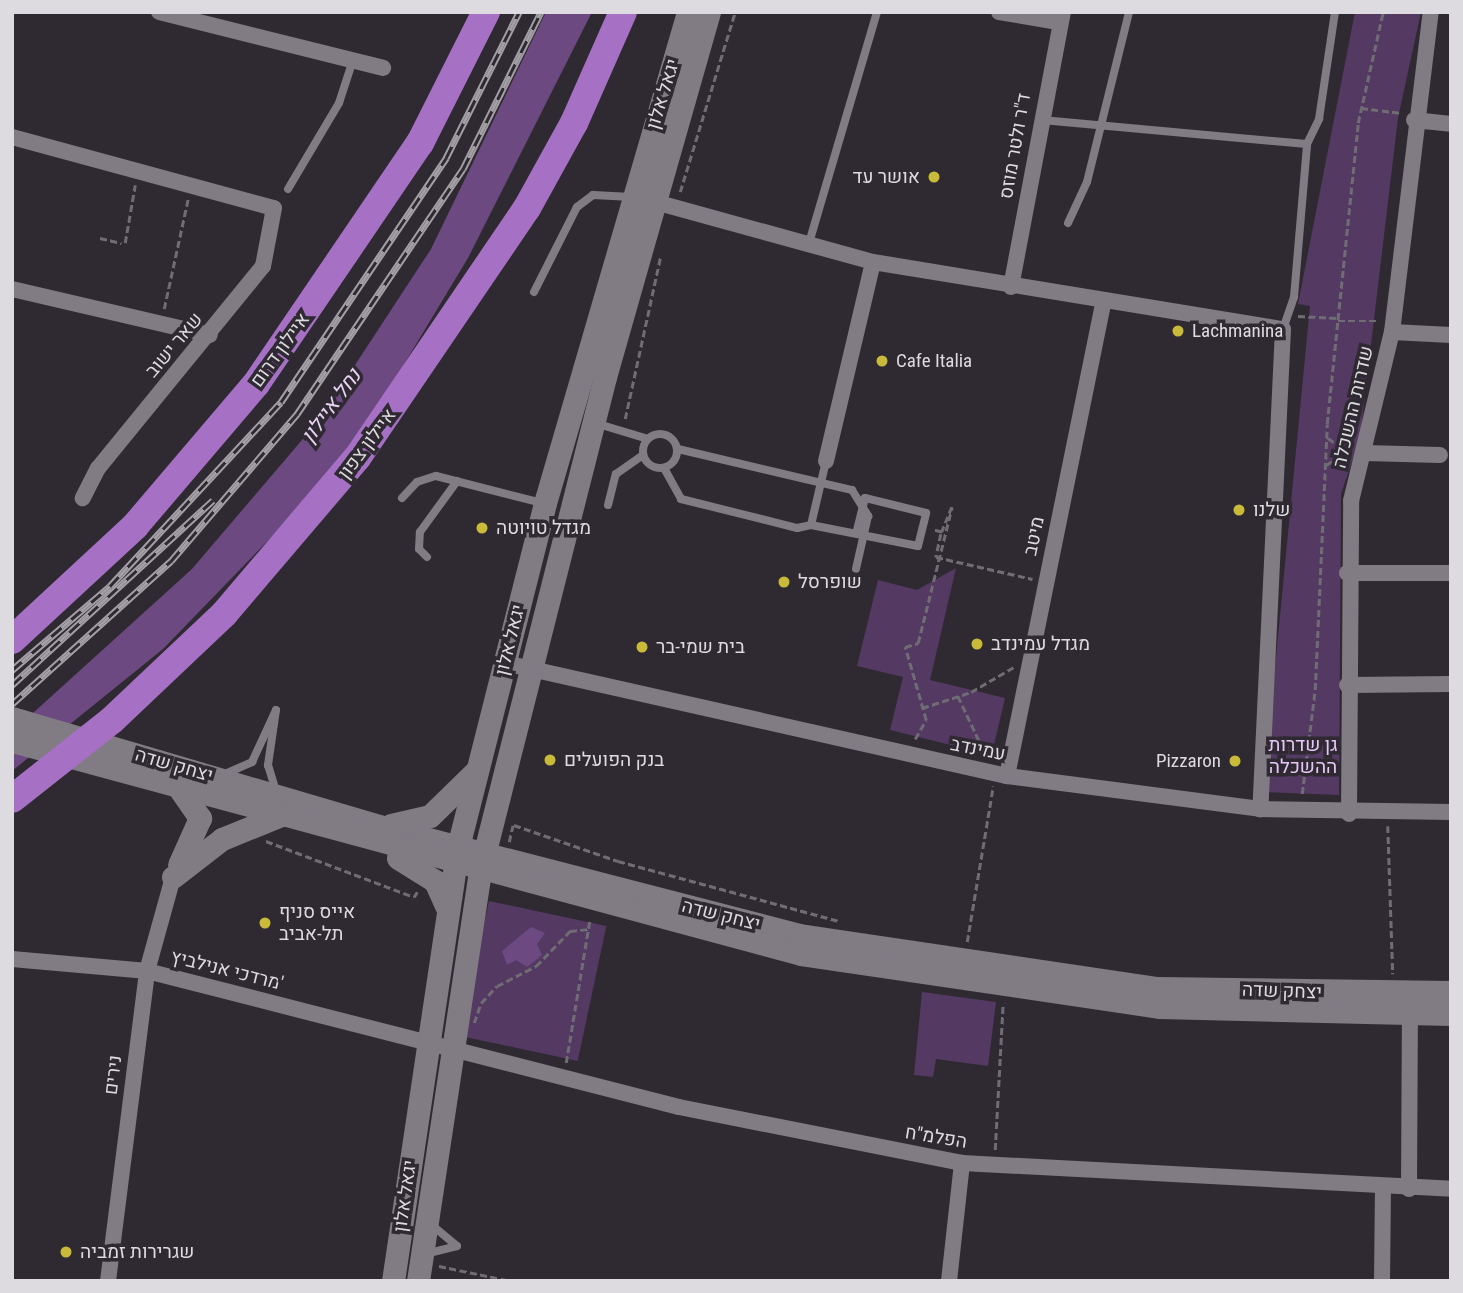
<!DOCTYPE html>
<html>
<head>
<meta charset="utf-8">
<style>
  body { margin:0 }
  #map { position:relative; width:1463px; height:1293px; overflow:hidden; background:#2f2a32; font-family:"Roboto Condensed",Heebo,sans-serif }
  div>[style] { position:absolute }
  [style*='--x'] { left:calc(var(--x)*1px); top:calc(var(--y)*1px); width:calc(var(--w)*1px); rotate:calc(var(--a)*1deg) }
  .green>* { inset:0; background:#543963; transform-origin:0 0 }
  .water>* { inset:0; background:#6d4982 }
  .path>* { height:2.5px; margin-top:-1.25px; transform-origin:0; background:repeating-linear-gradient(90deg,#706c73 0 7px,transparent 0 10.5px) }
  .lane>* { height:8px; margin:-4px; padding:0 4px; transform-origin:4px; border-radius:4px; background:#817b84 }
  .lane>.ring { margin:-4px; padding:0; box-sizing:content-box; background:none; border:8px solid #817b84; border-radius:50% }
  .street>* { height:16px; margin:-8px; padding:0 8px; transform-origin:8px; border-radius:8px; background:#817b84 }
  .secondary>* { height:23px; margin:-11.5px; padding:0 11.5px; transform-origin:11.5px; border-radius:11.5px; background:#817b84 }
  .highway>* { height:28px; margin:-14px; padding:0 14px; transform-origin:14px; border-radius:14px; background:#a671c4 }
  .rail>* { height:7px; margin-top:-3.5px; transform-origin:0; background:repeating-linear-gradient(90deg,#2f2a32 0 13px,#a39fa5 0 26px); box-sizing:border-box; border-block:2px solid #a39fa5 }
  .dots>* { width:19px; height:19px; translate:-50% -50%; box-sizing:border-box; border:4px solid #2f2a32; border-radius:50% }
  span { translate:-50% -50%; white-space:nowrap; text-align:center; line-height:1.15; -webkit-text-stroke:7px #2f2a32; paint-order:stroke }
  .street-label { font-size:19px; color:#dedbe0 }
  .poi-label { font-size:19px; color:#dedbe0 }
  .right { translate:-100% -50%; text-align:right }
  .left { translate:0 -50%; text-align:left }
  .park-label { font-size:19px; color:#e6c6f9 }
  .water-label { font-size:21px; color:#e9d4f6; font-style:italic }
  .frame { position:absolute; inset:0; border:14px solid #dedbe0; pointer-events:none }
</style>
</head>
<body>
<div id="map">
  <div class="green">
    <i style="clip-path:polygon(1355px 12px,1421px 12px,1398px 118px,1360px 437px,1341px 494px,1339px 795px,1263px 792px,1310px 306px,1298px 304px)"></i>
    <i style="clip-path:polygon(956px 568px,930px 680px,1005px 698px,994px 745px,979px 752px,890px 730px,903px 677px,857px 666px,878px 580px,917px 590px)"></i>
    <i style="left:489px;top:901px;width:120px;height:138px;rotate:12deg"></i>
    <i style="clip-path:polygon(922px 992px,996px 1002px,988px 1066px,936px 1059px,933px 1077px,914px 1075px)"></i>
  </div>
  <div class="water">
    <i style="clip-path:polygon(546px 12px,592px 12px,468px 258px,383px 399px,314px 493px,163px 649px,12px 771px,12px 732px,192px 569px,319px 420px,431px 249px)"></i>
    <i style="clip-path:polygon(531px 927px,545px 933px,537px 944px,542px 955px,527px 967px,516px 960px,507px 965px,502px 951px)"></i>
  </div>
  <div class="path">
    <i style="--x:1361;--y:108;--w:41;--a:7"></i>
    <i style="--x:680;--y:192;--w:188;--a:-73"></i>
    <i style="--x:100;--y:238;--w:22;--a:13"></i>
    <i style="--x:125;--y:243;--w:59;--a:-80.2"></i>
    <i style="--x:164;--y:309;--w:113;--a:-77.7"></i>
    <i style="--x:1298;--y:316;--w:39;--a:3"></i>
    <i style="--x:1338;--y:321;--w:42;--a:0"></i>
    <i style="--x:625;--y:419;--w:165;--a:-77.7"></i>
    <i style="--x:1328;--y:438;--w:24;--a:35"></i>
    <i style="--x:1326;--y:465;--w:25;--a:-32"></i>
    <i style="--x:941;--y:534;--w:24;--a:102"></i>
    <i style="--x:936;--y:557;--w:99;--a:12.8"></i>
    <i style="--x:958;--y:696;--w:68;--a:64.6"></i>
    <i style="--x:922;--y:708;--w:52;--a:-18.1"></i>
    <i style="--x:971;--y:692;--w:50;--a:-30.2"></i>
    <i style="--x:915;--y:739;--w:22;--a:-60"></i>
    <i style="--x:926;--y:720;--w:76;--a:-106"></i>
    <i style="--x:905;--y:647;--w:14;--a:-17"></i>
    <i style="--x:918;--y:643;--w:140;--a:-76"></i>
    <i style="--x:952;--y:507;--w:27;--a:112"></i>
    <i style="--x:942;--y:532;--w:9;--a:-167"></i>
    <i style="--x:1302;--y:794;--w:105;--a:-82.9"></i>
    <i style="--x:1315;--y:690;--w:266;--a:-87.4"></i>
    <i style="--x:1327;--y:424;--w:303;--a:-84.1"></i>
    <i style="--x:1358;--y:123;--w:114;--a:-77.3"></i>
    <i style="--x:514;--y:825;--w:110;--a:19.1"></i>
    <i style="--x:618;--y:861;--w:229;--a:15.2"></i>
    <i style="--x:1388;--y:826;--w:148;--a:88.1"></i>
    <i style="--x:266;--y:841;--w:158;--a:20.7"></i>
    <i style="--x:414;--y:897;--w:6;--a:-59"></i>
    <i style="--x:509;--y:842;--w:17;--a:-77"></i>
    <i style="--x:967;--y:942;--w:158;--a:-80.5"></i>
    <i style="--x:474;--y:1023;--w:21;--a:-71"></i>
    <i style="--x:481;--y:1003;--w:23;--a:-47"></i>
    <i style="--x:497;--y:986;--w:44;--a:-27.1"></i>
    <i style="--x:536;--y:966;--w:49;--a:-45.8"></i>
    <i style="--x:570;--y:931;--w:18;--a:-6"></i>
    <i style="--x:566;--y:1063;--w:147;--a:-80.6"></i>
    <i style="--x:995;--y:1150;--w:147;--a:-86.9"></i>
    <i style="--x:439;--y:1266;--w:74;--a:11.8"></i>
  </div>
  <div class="lane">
    <i style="--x:1042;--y:120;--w:266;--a:5.2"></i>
    <i style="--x:288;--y:189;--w:100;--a:-59.3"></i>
    <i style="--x:339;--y:103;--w:45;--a:-72"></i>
    <i style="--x:1068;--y:223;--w:45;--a:-65.1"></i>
    <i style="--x:1087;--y:182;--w:175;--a:-76.1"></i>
    <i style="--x:809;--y:243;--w:241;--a:-73.6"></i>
    <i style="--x:534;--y:292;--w:95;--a:-63.2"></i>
    <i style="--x:577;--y:207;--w:20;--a:-37"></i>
    <i style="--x:593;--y:195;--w:39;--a:3"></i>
    <i style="--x:1283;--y:329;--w:34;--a:-71"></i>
    <i style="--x:1294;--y:297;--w:154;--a:-85.1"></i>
    <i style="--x:1307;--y:144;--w:28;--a:-64"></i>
    <i style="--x:1319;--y:119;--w:108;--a:-81.5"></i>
    <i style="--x:595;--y:423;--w:55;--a:16.8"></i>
    <i class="ring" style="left:643px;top:434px;width:26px;height:26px"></i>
    <i style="--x:678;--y:449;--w:179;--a:13.3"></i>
    <i style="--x:852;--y:490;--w:31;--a:58"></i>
    <i style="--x:868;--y:516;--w:54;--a:102.8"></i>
    <i style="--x:664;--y:468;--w:35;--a:61"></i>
    <i style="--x:681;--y:499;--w:120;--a:14"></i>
    <i style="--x:797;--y:528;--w:14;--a:-12"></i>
    <i style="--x:811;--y:525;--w:66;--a:-76.8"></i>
    <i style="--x:402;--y:498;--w:22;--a:-47"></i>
    <i style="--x:417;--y:482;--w:20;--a:-18"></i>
    <i style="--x:436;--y:476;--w:109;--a:14.3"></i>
    <i style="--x:608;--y:505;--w:32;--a:-76"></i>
    <i style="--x:616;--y:474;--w:33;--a:-35"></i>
    <i style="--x:811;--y:525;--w:109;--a:11.1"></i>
    <i style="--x:918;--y:546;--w:34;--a:-76"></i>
    <i style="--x:926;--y:513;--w:63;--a:-166.2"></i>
    <i style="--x:865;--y:498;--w:32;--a:104"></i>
    <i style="--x:427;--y:557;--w:11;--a:-135"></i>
    <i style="--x:419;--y:549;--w:17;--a:-87"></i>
    <i style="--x:420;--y:532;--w:63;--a:-54"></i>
    <i style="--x:276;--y:710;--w:56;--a:98.3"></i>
    <i style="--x:268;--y:765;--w:27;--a:73"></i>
    <i style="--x:225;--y:774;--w:30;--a:-24"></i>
    <i style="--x:252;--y:762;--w:57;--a:-65.2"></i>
    <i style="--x:433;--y:1226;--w:31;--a:40"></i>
    <i style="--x:425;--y:1254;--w:33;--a:-14"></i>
  </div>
  <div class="street">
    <i style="--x:159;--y:12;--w:231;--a:14"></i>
    <i style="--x:999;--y:12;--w:60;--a:9.6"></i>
    <i style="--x:1414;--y:120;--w:37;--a:6"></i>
    <i style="--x:12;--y:137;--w:271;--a:15.2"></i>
    <i style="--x:274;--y:208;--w:59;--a:100.7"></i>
    <i style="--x:263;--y:266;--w:261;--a:129.2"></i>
    <i style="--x:98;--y:468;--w:34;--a:117"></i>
    <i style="--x:648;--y:200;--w:233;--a:15.4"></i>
    <i style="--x:873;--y:262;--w:415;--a:9.3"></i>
    <i style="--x:1283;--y:329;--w:481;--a:92.7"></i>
    <i style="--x:1011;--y:287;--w:280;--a:-79.3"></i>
    <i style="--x:12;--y:289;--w:203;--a:13.1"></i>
    <i style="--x:1392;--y:332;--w:59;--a:2.9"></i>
    <i style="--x:1365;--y:453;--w:75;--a:1.5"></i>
    <i style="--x:826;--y:461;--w:204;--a:-76.7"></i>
    <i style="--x:1347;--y:573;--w:104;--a:0"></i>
    <i style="--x:505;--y:663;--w:515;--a:12.69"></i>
    <i style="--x:1007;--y:776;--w:255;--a:7.4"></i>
    <i style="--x:1260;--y:809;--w:191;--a:0.9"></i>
    <i style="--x:1347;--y:685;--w:104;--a:-0.6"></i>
    <i style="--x:1007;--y:776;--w:482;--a:-78.5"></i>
    <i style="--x:1349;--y:814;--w:313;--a:-89.6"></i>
    <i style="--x:1351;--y:501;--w:174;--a:-76.4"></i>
    <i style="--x:1392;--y:332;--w:322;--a:-83.1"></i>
    <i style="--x:12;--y:959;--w:136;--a:5.1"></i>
    <i style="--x:147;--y:971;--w:549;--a:14.34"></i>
    <i style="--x:679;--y:1107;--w:288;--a:11.2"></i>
    <i style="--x:962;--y:1163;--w:490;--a:3"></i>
    <i style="--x:1409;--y:1189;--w:172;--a:-89.7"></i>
    <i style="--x:108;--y:1281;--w:312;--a:-82.8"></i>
    <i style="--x:147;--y:971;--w:98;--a:-74.5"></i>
    <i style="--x:949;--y:1281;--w:119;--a:-83.7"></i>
    <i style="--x:1382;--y:1281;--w:92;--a:-89.4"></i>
  </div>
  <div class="secondary">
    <i style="--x:12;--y:718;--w:382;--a:16.4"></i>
    <i style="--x:378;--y:826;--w:434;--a:14.5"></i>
    <i style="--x:798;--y:935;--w:363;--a:8.4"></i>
    <i style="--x:1157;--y:988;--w:294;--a:0.8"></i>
    <i style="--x:12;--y:741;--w:817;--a:15.11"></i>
    <i style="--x:801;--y:954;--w:363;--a:8.4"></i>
    <i style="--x:1160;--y:1007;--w:291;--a:1.4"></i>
    <i style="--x:179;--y:788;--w:37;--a:55"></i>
    <i style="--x:200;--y:818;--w:51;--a:114.1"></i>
    <i style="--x:391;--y:825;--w:40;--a:-13"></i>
    <i style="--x:430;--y:816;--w:62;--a:-44.3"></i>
    <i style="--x:398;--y:858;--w:44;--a:31.9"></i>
    <i style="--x:435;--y:881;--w:27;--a:66"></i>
    <i style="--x:173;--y:877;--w:62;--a:-37.8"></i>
    <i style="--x:222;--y:839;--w:61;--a:-22"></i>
    <i style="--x:393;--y:1281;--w:439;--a:-81.5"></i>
    <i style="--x:458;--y:847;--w:355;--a:-75.8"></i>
    <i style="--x:545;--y:503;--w:511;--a:-73.76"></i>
    <i style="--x:418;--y:1281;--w:415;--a:-81.4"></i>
    <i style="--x:480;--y:871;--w:510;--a:-75.8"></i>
    <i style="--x:605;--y:377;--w:380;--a:-74.1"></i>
  </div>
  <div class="highway">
    <i style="--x:12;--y:640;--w:168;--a:-42.8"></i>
    <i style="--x:135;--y:526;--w:187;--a:-49.6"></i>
    <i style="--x:256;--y:384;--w:292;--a:-55.8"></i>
    <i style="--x:420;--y:143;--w:147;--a:-63.3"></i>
    <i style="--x:12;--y:799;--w:127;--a:-38.3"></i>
    <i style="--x:112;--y:720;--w:154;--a:-43.4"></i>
    <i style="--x:224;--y:614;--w:205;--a:-49.6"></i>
    <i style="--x:357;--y:458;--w:302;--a:-55.8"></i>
    <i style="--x:527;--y:208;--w:97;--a:-61.1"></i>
    <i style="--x:574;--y:123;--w:121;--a:-66.2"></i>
  </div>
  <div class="rail">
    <i style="--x:12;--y:670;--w:129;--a:-40.6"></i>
    <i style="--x:110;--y:586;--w:251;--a:-47.1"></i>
    <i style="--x:281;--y:402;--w:295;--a:-55.9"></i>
    <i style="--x:446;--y:158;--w:163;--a:-63.4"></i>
    <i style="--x:12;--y:685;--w:273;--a:-42.6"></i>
    <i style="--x:12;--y:704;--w:214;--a:-42"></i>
    <i style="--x:171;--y:561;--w:194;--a:-49.4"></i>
    <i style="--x:297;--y:414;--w:296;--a:-55.9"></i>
    <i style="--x:463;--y:169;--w:175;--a:-63.6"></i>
  </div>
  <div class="dots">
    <i style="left:934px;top:177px;background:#c9ba3a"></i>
    <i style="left:1178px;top:331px;background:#c9ba3a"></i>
    <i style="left:882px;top:361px;background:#c9ba3a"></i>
    <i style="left:1239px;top:510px;background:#c9ba3a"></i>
    <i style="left:482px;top:528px;background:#c9ba3a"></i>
    <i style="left:784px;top:582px;background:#c9ba3a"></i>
    <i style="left:977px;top:644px;background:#c9ba3a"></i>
    <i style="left:642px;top:647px;background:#c9ba3a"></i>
    <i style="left:550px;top:760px;background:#c9ba3a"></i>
    <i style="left:1235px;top:761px;background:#c9ba3a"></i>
    <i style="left:265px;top:923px;background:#c9ba3a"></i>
    <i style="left:66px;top:1252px;background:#c9ba3a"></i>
  </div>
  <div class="street-label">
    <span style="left:663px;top:94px;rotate:-73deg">יגאל אלון</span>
    <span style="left:1015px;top:146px;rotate:-80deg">ד"ר ולטר מוזס</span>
    <span style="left:174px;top:345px;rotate:-50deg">שאר ישוב</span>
    <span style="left:280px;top:350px;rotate:-54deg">איילון דרום</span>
    <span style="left:1353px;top:407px;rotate:-77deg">שדרות ההשכלה</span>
    <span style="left:367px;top:444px;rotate:-53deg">איילון צפון</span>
    <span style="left:1034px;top:536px;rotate:-78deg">מיטב</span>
    <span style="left:510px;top:640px;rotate:-76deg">יגאל אלון</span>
    <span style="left:978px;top:749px;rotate:11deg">עמינדב</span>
    <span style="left:174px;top:765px;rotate:16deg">יצחק שדה</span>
    <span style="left:721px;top:915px;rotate:14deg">יצחק שדה</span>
    <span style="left:227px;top:970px;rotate:14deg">מרדכי אנילביץ'</span>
    <span style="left:1282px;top:991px;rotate:2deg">יצחק שדה</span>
    <span style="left:113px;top:1075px;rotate:-83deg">נירים</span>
    <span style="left:936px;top:1137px;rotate:9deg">הפלמ"ח</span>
    <span style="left:405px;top:1196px;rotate:-82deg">יגאל אלון</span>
  </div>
  <div class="poi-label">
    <span class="right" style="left:920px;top:177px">אושר עד</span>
    <span class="left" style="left:1192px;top:331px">Lachmanina</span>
    <span class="left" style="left:896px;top:361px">Cafe Italia</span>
    <span class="left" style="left:1253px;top:510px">שלנו</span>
    <span class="left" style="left:496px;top:528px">מגדל טויוטה</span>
    <span class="left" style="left:798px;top:582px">שופרסל</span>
    <span class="left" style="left:991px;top:644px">מגדל עמינדב</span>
    <span class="left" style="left:656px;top:647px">בית שמי-בר</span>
    <span class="left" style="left:564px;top:760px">בנק הפועלים</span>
    <span class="right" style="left:1221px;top:761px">Pizzaron</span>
    <span class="left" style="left:279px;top:923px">אייס סניף<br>תל-אביב</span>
    <span class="left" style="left:80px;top:1252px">שגרירות זמביה</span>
  </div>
  <div class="park-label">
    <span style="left:1303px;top:756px">גן שדרות<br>ההשכלה</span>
  </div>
  <div class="water-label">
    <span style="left:331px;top:406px;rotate:-54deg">נחל איילון</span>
  </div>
  <div class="frame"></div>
</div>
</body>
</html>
